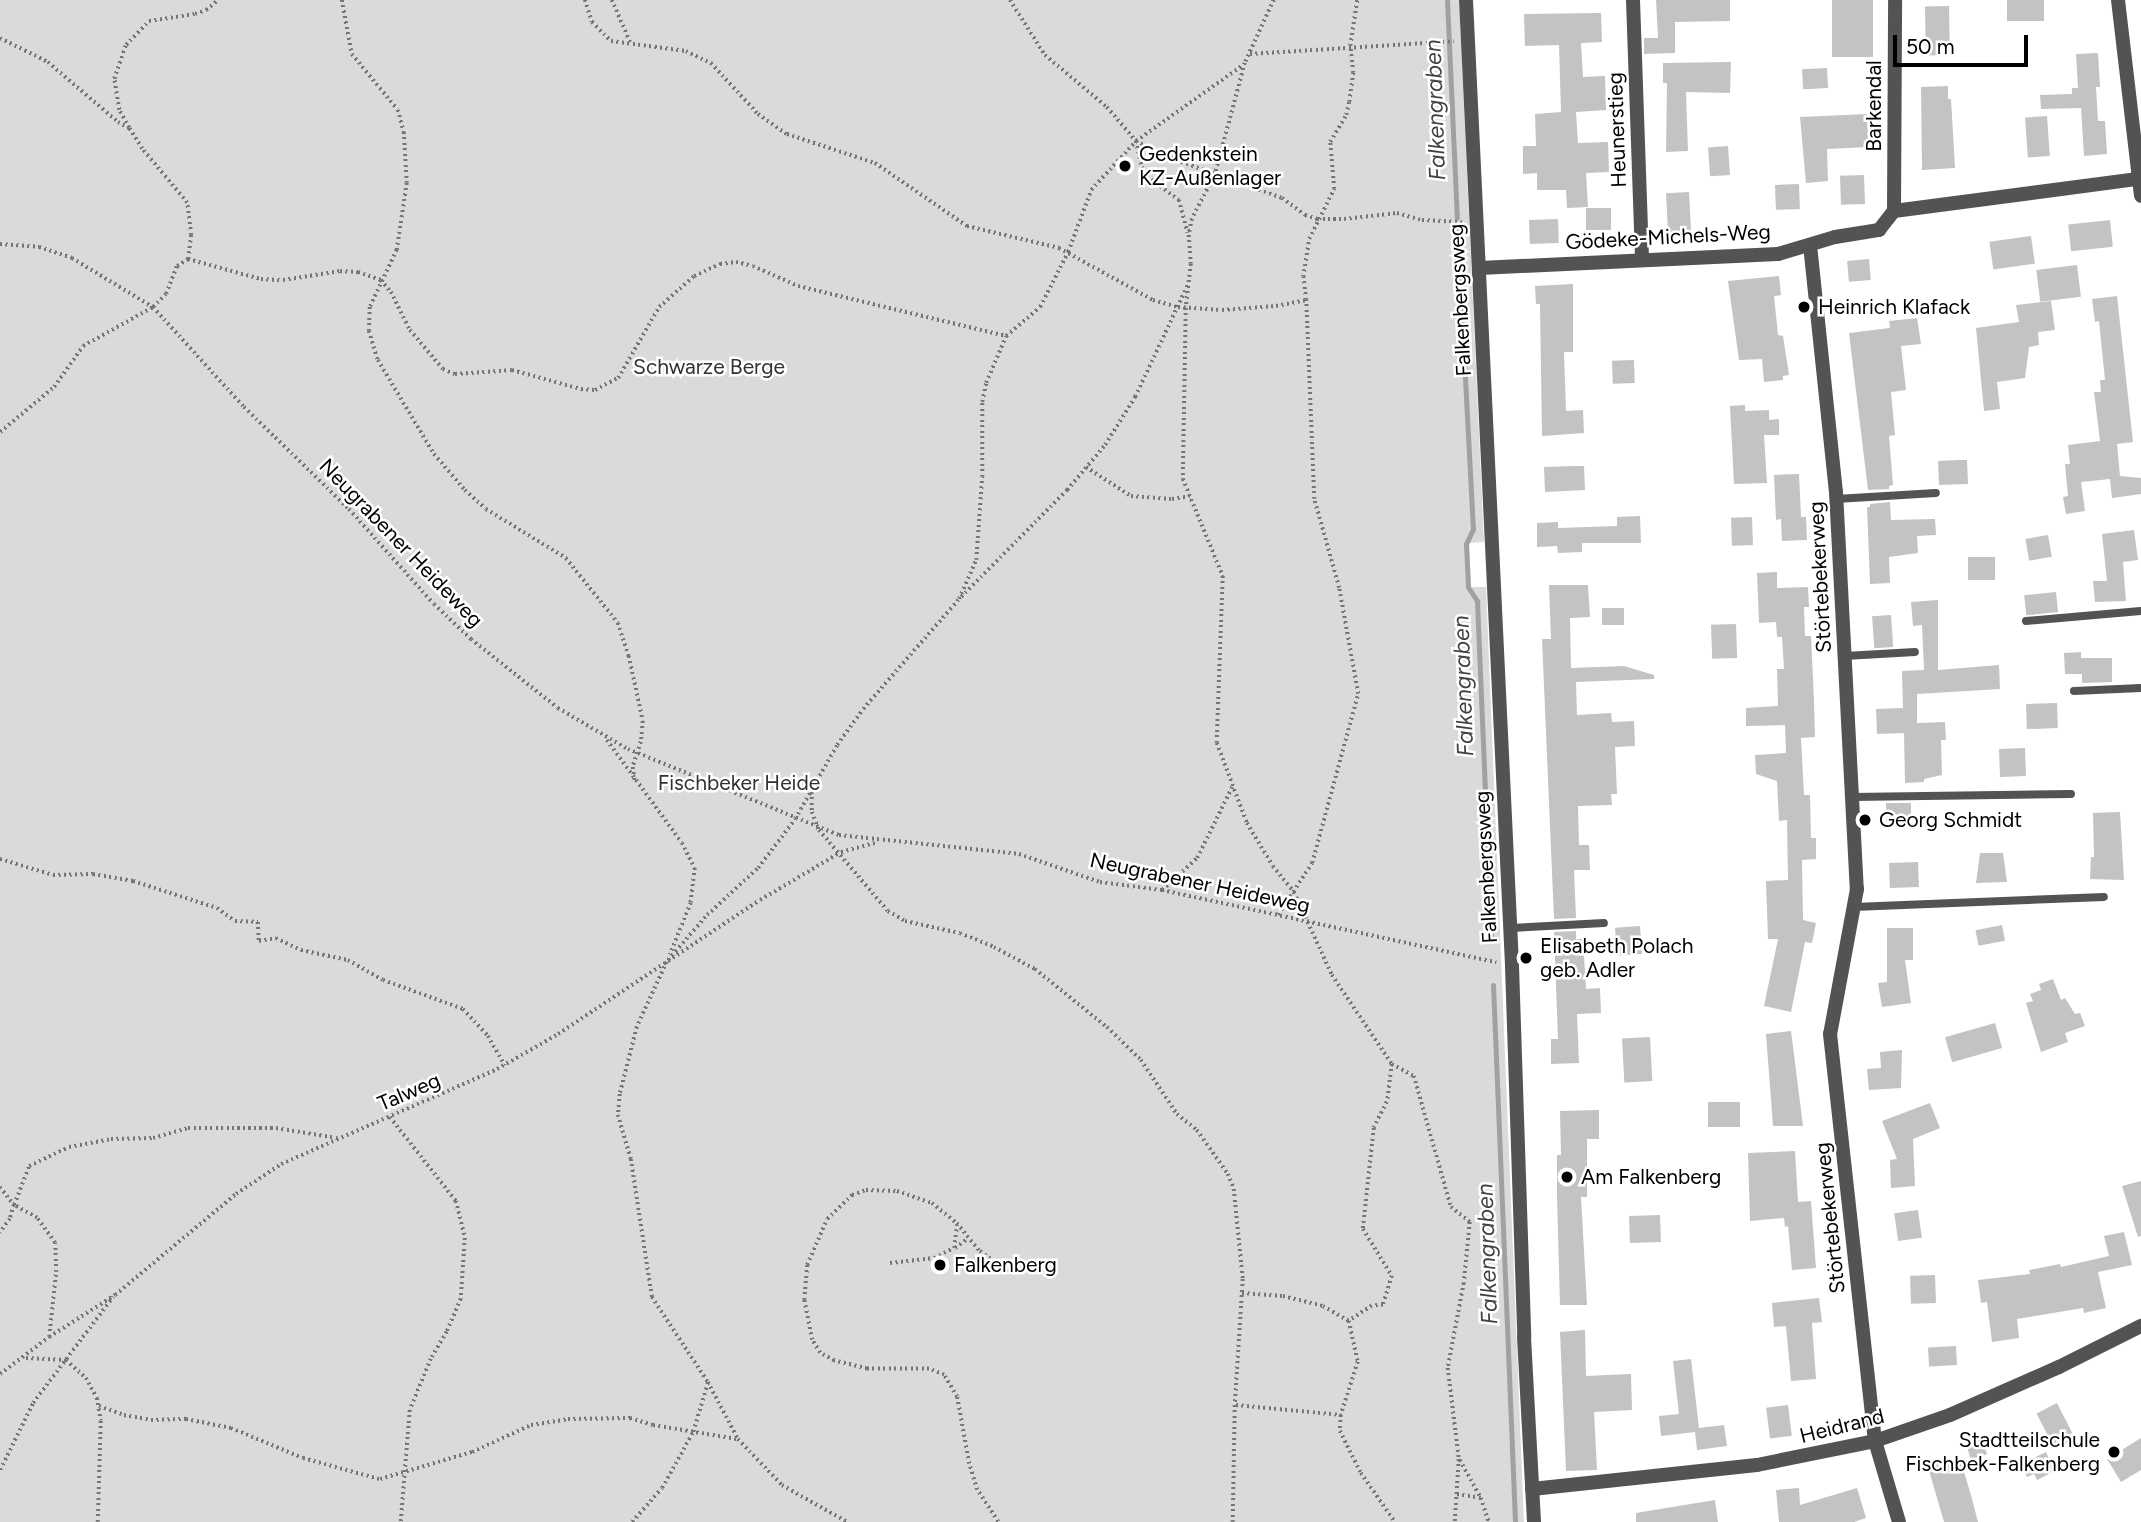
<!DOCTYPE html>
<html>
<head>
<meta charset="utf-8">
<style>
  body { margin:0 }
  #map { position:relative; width:2141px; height:1522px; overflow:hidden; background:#fff; font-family:Figtree,sans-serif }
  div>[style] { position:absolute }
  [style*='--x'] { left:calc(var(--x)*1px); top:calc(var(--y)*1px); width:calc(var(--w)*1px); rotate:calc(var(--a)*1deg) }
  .green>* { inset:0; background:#dadada }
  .stream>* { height:5px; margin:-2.5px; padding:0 2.5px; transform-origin:2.5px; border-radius:2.5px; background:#a1a1a1 }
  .building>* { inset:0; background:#c3c3c3; transform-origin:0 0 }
  .path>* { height:3.5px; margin-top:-1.75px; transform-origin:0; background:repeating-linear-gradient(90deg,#757575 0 2px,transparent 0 5.5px) }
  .service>* { height:8px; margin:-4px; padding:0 4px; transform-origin:4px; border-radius:4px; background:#535353 }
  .minor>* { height:14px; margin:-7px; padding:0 7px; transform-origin:7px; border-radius:7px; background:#535353 }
  .tertiary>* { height:14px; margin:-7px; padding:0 7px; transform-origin:7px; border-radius:7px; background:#535353 }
  .dots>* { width:19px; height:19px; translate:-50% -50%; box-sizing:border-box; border:4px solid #fff; border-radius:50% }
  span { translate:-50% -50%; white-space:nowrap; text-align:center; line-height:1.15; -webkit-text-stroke:5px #fff; paint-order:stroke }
  .street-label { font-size:21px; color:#000 }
  .poi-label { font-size:21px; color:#000 }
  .left { translate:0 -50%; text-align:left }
  .right { translate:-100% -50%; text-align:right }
  .park-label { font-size:21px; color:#313131 }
  .water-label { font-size:23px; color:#424242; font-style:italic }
  .scale { position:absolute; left:1893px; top:35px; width:135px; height:32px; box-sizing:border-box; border:4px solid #000; border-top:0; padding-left:9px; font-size:21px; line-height:24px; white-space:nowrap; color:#000; -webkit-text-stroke:5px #fff; paint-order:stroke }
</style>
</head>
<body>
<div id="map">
  <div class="green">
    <i style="clip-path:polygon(0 0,1459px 0,1484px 542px,1469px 543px,1471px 587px,1486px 587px,1524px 1522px,0 1522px)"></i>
  </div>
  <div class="stream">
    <i style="--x:1447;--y:0;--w:218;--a:87.4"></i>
    <i style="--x:1457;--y:225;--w:304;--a:87"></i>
    <i style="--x:1473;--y:529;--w:17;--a:115"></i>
    <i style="--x:1466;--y:544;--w:43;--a:87.3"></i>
    <i style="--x:1468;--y:587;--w:17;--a:57"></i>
    <i style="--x:1477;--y:601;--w:339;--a:87.6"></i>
    <i style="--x:1493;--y:985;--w:537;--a:87.65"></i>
  </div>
  <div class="building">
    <i style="clip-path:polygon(1656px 0,1730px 0,1730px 21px,1675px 22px,1675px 53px,1644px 54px,1644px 38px,1658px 38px)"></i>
    <i style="left:1832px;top:0;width:41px;height:57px"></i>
    <i style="left:2007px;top:0;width:37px;height:21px"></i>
    <i style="left:1949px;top:6px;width:49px;height:24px;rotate:89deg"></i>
    <i style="clip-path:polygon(1601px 13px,1602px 42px,1581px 43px,1583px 77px,1605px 76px,1606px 110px,1576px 112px,1578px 143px,1608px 142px,1609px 172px,1586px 173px,1588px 207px,1567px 208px,1566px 190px,1537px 190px,1537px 173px,1523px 174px,1523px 146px,1536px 146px,1535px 114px,1561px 112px,1559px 45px,1525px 46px,1524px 14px)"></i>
    <i style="clip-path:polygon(2098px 53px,2100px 87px,2096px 87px,2098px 121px,2105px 121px,2107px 154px,2084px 156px,2081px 108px,2041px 109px,2040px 95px,2072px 94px,2072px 88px,2078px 88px,2076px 54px)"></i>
    <i style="clip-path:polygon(1731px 62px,1730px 93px,1686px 92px,1688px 151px,1666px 152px,1667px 83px,1663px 83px,1663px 63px)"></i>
    <i style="left:1827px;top:68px;width:20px;height:25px;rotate:87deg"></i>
    <i style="clip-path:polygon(1948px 86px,1948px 99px,1951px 99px,1955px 168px,1922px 170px,1921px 87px)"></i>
    <i style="clip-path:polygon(1867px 114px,1869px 147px,1827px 149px,1828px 181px,1806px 183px,1800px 117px)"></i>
    <i style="left:2047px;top:116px;width:40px;height:22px;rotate:86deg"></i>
    <i style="left:1728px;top:146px;width:29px;height:20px;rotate:86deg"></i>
    <i style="left:1864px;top:175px;width:29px;height:24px;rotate:88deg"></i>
    <i style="left:1799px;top:184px;width:25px;height:24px;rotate:88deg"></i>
    <i style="left:1689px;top:192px;width:42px;height:23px;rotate:87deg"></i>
    <i style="left:1586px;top:208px;width:25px;height:22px"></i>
    <i style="left:1558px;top:219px;width:24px;height:29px;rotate:88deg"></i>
    <i style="left:2110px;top:220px;width:27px;height:42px;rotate:84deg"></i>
    <i style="left:2031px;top:236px;width:28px;height:42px;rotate:82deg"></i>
    <i style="left:1869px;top:259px;width:21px;height:22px;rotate:85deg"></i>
    <i style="left:2077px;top:265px;width:32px;height:41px;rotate:83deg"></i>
    <i style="clip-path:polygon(1779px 276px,1781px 295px,1774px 296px,1778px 335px,1783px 336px,1789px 375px,1783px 376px,1783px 380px,1764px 382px,1762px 359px,1739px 360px,1728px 281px)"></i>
    <i style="clip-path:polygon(1573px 284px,1573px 352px,1564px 352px,1566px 411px,1583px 410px,1584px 433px,1542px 436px,1540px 304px,1536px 304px,1535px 286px)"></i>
    <i style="clip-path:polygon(2117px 296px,2133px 442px,2117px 444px,2120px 476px,2141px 478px,2141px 494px,2112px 498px,2110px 479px,2081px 482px,2085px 511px,2066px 514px,2063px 497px,2068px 496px,2065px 464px,2070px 464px,2068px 445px,2100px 441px,2094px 392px,2101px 392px,2100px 380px,2105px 380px,2099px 321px,2095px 322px,2092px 299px)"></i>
    <i style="clip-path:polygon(2051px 301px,2055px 330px,2038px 332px,2039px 345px,2029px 347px,2025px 378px,1997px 382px,2000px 409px,1984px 411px,1976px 328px,2019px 322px,2016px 305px)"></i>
    <i style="clip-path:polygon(1917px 318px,1921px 344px,1901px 346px,1906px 390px,1891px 392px,1895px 435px,1889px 436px,1893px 485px,1889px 486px,1889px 489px,1868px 490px,1849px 333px,1890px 328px,1889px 321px)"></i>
    <i style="left:1634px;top:360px;width:23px;height:22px;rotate:88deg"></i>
    <i style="clip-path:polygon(1745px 405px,1745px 411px,1769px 410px,1769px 420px,1779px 419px,1779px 435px,1764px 435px,1767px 483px,1734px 484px,1730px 406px)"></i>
    <i style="clip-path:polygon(1959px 460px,1967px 460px,1968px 484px,1939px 485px,1938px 461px)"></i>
    <i style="clip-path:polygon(1576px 466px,1584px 466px,1585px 490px,1545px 492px,1544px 467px)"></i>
    <i style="clip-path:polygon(1799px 474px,1801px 517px,1806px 517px,1807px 540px,1782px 541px,1781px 519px,1776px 520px,1774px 475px)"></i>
    <i style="clip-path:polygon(1890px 502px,1891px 520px,1935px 519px,1936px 535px,1917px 536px,1918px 553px,1889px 557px,1890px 583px,1870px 584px,1867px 507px,1870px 507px,1870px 504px)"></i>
    <i style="clip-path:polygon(1640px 516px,1641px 543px,1582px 543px,1582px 552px,1558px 553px,1557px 546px,1537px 547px,1537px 523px,1558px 522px,1558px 528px,1617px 526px,1617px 517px)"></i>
    <i style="left:1752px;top:517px;width:28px;height:21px;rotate:88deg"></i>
    <i style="clip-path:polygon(2134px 530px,2138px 560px,2123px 562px,2126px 601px,2095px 602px,2093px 581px,2107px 581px,2102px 534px)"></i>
    <i style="left:2048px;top:535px;width:22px;height:23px;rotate:80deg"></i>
    <i style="left:1968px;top:557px;width:27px;height:23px"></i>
    <i style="clip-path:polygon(1777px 572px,1777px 588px,1808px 587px,1809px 607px,1804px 607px,1805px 636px,1811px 636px,1814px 701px,1815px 737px,1801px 738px,1804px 795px,1810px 795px,1811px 838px,1816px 838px,1816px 859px,1802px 860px,1803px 920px,1816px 923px,1812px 943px,1805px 942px,1791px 1012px,1764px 1006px,1778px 939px,1768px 939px,1766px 881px,1788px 880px,1787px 820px,1779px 821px,1777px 781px,1756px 774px,1755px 755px,1786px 753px,1785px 725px,1746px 726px,1746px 708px,1778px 706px,1777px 669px,1784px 669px,1782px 637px,1777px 637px,1776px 622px,1759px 623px,1757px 573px)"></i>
    <i style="clip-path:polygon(1549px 585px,1588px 585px,1590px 617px,1570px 618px,1571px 668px,1624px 666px,1654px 675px,1654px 679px,1576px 682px,1577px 715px,1611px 713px,1612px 722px,1634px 721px,1635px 746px,1615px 747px,1617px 794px,1611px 794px,1612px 805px,1578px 806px,1579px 845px,1589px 845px,1590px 870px,1574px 870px,1576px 918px,1554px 919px,1542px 639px,1551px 639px)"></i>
    <i style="left:2056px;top:592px;width:20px;height:32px;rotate:84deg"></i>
    <i style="clip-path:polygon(1938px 600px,1938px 670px,1999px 665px,2000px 689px,1917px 694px,1917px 723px,1945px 722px,1946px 740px,1941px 740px,1942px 775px,1924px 779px,1924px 782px,1905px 783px,1904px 733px,1877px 734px,1876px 709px,1903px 708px,1902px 671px,1924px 670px,1922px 625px,1913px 626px,1911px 602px)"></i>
    <i style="left:1602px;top:608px;width:22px;height:17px"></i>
    <i style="left:1891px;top:615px;width:32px;height:19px;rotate:86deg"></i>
    <i style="left:1736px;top:624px;width:34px;height:25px;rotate:88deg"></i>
    <i style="clip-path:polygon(2081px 652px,2081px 658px,2112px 658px,2112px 682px,2082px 683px,2082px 674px,2065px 674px,2064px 653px)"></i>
    <i style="left:2057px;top:703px;width:25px;height:31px;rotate:88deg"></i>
    <i style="left:2025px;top:748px;width:28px;height:26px;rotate:88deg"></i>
    <i style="left:1886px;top:803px;width:25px;height:24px"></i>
    <i style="clip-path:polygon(2120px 812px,2124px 880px,2090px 879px,2091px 857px,2094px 857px,2093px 813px)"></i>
    <i style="clip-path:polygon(1980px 853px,2003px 853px,2007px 882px,1976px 883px)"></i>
    <i style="left:1918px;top:862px;width:25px;height:29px;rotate:88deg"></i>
    <i style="left:2002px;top:925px;width:16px;height:27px;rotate:79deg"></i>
    <i style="left:1640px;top:926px;width:28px;height:25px;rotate:86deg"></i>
    <i style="clip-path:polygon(1887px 928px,1913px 928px,1913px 960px,1905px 960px,1911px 1003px,1882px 1007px,1878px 983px,1887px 982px)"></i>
    <i style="clip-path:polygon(1576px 931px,1576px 939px,1583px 939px,1586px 989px,1600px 988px,1601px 1013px,1577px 1014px,1579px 1063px,1551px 1064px,1551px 1039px,1558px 1039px,1554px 932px)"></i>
    <i style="clip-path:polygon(2053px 979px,2061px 1000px,2065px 998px,2075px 1014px,2080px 1013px,2085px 1026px,2065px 1033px,2068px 1042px,2041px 1052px,2026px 1003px,2033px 1001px,2030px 994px,2041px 990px,2039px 984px)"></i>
    <i style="left:1995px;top:1023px;width:26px;height:52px;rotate:74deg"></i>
    <i style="clip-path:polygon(1791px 1031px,1803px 1126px,1773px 1126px,1766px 1034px)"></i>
    <i style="left:1650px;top:1037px;width:44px;height:28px;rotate:87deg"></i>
    <i style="clip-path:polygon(1902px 1050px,1901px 1088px,1869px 1090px,1867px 1069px,1881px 1068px,1880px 1052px)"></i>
    <i style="left:1740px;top:1102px;width:25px;height:32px;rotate:90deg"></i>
    <i style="clip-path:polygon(1930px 1103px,1940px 1128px,1913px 1139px,1915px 1186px,1891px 1188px,1890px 1160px,1897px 1159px,1882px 1121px)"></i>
    <i style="clip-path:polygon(1599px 1110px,1599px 1139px,1587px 1139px,1587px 1197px,1581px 1197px,1587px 1305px,1560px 1305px,1557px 1197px,1557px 1155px,1561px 1155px,1560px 1111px)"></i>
    <i style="clip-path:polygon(1795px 1151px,1798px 1202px,1811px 1201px,1816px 1268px,1792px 1270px,1788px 1226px,1785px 1227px,1784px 1218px,1750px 1221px,1748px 1153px)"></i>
    <i style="clip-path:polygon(2141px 1181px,2141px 1236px,2138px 1237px,2122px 1186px)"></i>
    <i style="left:1918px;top:1210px;width:28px;height:24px;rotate:82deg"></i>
    <i style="left:1660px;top:1215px;width:27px;height:31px;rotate:88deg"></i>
    <i style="clip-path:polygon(2124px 1232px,2132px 1265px,2098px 1272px,2106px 1308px,2084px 1313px,2083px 1308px,2017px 1319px,2019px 1338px,1992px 1342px,1987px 1302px,1981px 1303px,1978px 1280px,2030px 1274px,2029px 1270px,2060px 1264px,2061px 1267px,2109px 1256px,2104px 1236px)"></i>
    <i style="left:1935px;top:1275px;width:28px;height:25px;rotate:88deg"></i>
    <i style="clip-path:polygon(1819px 1298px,1822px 1322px,1812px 1323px,1816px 1379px,1791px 1381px,1786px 1326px,1774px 1327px,1772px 1303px)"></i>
    <i style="clip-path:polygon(1585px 1330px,1586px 1376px,1631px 1374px,1632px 1410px,1594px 1412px,1597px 1470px,1566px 1471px,1560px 1332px)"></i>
    <i style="left:1956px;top:1346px;width:19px;height:28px;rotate:87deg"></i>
    <i style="clip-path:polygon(1691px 1359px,1699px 1428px,1724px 1425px,1727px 1446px,1697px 1450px,1695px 1432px,1661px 1436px,1659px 1416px,1679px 1414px,1673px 1361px)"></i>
    <i style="left:2057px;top:1403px;width:40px;height:23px;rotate:63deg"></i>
    <i style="left:1788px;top:1405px;width:31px;height:22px;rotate:83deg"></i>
    <i style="left:1982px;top:1438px;width:17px;height:17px;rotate:73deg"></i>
    <i style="clip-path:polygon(2141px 1438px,2141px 1470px,2121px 1482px,2107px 1459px)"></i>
    <i style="clip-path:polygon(2046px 1452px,2055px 1471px,2037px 1480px,2034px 1474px,2027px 1477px,2021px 1464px)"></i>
    <i style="clip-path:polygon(1960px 1458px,1972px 1499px,1978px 1522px,1944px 1522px,1928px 1467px)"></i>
    <i style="clip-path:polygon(1799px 1488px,1800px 1505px,1857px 1488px,1866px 1518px,1854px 1522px,1779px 1522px,1776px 1490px)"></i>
    <i style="clip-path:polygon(1715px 1500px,1718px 1522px,1636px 1522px,1636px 1513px)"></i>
  </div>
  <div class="path">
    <i style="--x:342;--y:0;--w:55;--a:79.5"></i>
    <i style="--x:352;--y:54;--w:72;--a:50.6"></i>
    <i style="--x:398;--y:110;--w:23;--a:75"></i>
    <i style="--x:404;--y:132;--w:51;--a:86.6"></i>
    <i style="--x:407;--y:183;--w:68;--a:98.5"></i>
    <i style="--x:397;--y:250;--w:63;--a:115.3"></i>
    <i style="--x:370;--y:307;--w:24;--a:92"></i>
    <i style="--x:369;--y:331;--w:30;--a:73"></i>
    <i style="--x:378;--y:360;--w:109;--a:59.2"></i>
    <i style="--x:434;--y:454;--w:48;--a:49.3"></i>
    <i style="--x:465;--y:490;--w:28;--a:42"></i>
    <i style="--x:486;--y:509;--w:94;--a:31.5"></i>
    <i style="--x:566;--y:558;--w:83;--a:51.3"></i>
    <i style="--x:618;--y:623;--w:35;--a:72"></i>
    <i style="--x:629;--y:656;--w:66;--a:77.8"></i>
    <i style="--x:643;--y:721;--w:21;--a:95"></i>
    <i style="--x:641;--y:742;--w:26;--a:108"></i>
    <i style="--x:633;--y:767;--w:15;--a:82"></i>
    <i style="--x:585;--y:0;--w:23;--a:72"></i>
    <i style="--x:592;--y:22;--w:27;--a:45"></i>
    <i style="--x:611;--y:41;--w:76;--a:7.6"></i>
    <i style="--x:686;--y:51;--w:28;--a:26"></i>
    <i style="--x:711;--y:63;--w:69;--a:47.3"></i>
    <i style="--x:758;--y:114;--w:35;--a:35"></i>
    <i style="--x:787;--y:134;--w:93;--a:18.2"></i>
    <i style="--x:875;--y:163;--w:112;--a:34.4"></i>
    <i style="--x:967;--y:226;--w:95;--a:13.4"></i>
    <i style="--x:1059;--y:248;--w:107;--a:29"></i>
    <i style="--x:1153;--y:300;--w:26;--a:16"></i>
    <i style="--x:1178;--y:307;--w:44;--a:3.9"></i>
    <i style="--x:1222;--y:310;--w:54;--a:-4.2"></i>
    <i style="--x:1276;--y:306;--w:31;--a:-11"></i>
    <i style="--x:1306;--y:300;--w:23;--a:-97"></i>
    <i style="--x:1303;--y:277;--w:38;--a:-81"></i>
    <i style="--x:1309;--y:239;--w:56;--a:-63.4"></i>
    <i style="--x:1334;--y:189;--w:47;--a:-94.9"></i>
    <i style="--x:1330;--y:142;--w:31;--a:-59"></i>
    <i style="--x:1346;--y:115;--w:13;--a:-77"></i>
    <i style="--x:1349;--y:102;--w:29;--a:-82"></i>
    <i style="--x:1353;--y:73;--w:27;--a:-96"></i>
    <i style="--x:1350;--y:46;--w:47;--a:-81.3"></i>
    <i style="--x:612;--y:0;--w:48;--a:66.6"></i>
    <i style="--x:1010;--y:0;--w:65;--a:57.5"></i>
    <i style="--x:1045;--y:55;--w:81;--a:40"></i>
    <i style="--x:1107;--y:107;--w:45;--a:49.5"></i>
    <i style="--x:1136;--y:141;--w:44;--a:25.4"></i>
    <i style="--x:1176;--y:160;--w:113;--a:19.7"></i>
    <i style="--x:1282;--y:198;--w:29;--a:36"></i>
    <i style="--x:1305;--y:215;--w:13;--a:18"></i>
    <i style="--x:1317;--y:219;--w:27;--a:0"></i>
    <i style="--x:1344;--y:219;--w:53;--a:-6.5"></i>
    <i style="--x:1397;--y:213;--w:26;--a:16"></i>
    <i style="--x:1422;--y:220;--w:40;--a:2.9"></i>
    <i style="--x:1274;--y:0;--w:69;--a:114.7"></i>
    <i style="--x:1245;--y:63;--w:116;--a:105"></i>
    <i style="--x:1215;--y:175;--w:50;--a:117.6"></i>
    <i style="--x:1192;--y:219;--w:16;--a:101"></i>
    <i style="--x:1189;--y:235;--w:29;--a:86"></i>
    <i style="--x:1191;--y:264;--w:44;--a:96.5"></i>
    <i style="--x:1186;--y:308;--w:171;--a:91"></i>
    <i style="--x:1183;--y:479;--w:105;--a:67.6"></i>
    <i style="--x:1223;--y:576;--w:167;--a:92.1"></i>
    <i style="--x:1217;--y:743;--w:85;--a:69.4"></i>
    <i style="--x:1247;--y:823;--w:50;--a:58.8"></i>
    <i style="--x:1273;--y:866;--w:33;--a:51"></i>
    <i style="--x:1294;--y:892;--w:91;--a:65.4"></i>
    <i style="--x:1332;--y:975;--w:107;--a:56"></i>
    <i style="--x:1392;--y:1064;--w:25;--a:29"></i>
    <i style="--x:1414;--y:1076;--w:136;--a:74.2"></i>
    <i style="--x:1451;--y:1207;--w:24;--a:38"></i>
    <i style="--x:1470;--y:1222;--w:61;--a:95.6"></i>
    <i style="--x:1464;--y:1283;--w:86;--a:100.7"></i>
    <i style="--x:1448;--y:1368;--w:92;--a:83.1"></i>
    <i style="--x:1459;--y:1459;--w:63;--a:93.6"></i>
    <i style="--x:0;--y:38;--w:54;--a:26.6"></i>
    <i style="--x:48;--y:62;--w:92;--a:40.6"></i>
    <i style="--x:118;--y:122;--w:13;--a:29"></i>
    <i style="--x:1250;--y:54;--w:204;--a:-3.6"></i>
    <i style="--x:1136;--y:141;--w:27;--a:77"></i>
    <i style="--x:1142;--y:167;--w:10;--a:61"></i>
    <i style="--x:1147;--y:176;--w:40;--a:37"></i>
    <i style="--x:1179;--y:200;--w:34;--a:75"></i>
    <i style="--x:0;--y:244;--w:39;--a:4"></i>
    <i style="--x:39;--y:247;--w:35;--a:18"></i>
    <i style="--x:72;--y:258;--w:95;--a:31.2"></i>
    <i style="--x:153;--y:307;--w:135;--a:47.7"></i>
    <i style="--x:244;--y:407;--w:146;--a:44.2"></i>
    <i style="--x:349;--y:509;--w:127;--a:48.2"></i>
    <i style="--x:434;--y:604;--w:51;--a:43.4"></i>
    <i style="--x:471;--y:639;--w:111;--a:38.4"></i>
    <i style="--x:558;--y:708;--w:81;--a:30.4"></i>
    <i style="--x:628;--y:749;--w:228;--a:22.2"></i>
    <i style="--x:839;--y:835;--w:181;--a:6"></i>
    <i style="--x:1019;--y:854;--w:86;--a:19.1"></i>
    <i style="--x:1100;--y:882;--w:63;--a:7.4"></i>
    <i style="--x:1162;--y:890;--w:342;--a:12.2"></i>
    <i style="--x:188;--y:259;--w:24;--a:-83"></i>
    <i style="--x:191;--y:235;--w:32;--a:-97"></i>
    <i style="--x:187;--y:203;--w:70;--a:-129.8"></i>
    <i style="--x:142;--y:149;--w:25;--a:-122"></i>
    <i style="--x:129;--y:128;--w:21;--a:-119"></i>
    <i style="--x:119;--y:110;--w:31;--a:-99"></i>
    <i style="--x:114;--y:79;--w:36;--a:-71"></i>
    <i style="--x:126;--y:45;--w:33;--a:-46"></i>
    <i style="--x:149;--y:21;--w:47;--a:-8.7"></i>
    <i style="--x:195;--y:14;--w:12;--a:-20"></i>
    <i style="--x:206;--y:10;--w:16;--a:-40"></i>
    <i style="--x:0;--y:432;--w:70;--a:-39.8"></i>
    <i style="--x:54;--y:387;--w:50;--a:-54.7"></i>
    <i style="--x:83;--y:346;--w:80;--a:-29.1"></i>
    <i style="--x:153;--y:307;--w:18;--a:-45"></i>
    <i style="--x:166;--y:294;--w:30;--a:-69"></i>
    <i style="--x:177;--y:266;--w:13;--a:-32"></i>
    <i style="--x:188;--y:259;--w:76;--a:15.3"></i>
    <i style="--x:261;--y:279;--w:22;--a:3"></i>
    <i style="--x:283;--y:280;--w:58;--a:-9"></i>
    <i style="--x:340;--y:271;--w:18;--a:3"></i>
    <i style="--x:358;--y:272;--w:24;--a:19"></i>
    <i style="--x:381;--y:280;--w:16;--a:50"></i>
    <i style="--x:391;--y:292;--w:42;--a:63.4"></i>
    <i style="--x:410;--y:330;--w:51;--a:49.8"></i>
    <i style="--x:443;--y:369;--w:13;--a:23"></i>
    <i style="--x:455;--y:374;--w:57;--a:-4"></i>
    <i style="--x:512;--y:370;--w:72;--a:15.4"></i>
    <i style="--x:581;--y:389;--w:14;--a:4"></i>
    <i style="--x:595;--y:390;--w:26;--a:-28"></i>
    <i style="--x:618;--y:378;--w:82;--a:-60"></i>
    <i style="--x:659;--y:307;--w:47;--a:-41.5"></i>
    <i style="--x:694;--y:276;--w:29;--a:-25"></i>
    <i style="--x:720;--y:264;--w:16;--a:-7"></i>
    <i style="--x:736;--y:262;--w:17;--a:13"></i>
    <i style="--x:753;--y:266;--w:49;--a:24"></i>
    <i style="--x:798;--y:286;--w:214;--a:13.5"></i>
    <i style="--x:1086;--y:467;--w:54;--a:32.8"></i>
    <i style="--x:1131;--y:496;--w:41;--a:4.2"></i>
    <i style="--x:1172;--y:499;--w:18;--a:-9"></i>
    <i style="--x:961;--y:597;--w:151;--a:-45.3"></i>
    <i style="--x:1067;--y:490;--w:59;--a:-49.8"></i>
    <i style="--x:1105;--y:445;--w:57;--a:-58"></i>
    <i style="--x:1135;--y:397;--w:125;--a:-64.9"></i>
    <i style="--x:607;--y:740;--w:127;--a:53.9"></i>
    <i style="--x:682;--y:843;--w:28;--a:63"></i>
    <i style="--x:695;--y:868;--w:35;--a:97"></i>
    <i style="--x:691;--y:903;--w:56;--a:112"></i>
    <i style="--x:812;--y:792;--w:20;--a:90"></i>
    <i style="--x:812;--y:812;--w:19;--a:69"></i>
    <i style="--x:819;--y:830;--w:106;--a:49.6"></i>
    <i style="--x:888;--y:911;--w:20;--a:30"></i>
    <i style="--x:905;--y:921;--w:56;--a:12.3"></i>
    <i style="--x:960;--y:933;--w:37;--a:22"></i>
    <i style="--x:994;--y:947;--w:47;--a:28.2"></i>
    <i style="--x:1035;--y:969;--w:92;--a:38.9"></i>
    <i style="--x:1107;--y:1027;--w:47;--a:44.1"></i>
    <i style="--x:1141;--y:1060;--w:65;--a:56.3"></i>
    <i style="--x:1177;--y:1114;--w:26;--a:39"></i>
    <i style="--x:1197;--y:1130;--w:54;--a:54.8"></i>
    <i style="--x:1228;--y:1174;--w:16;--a:68"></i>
    <i style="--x:1234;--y:1189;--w:90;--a:84.3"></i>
    <i style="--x:1243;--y:1279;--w:126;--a:93.6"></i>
    <i style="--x:1235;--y:1405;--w:117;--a:91"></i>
    <i style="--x:0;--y:859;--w:55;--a:16.8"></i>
    <i style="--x:53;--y:875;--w:40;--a:-1.4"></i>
    <i style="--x:93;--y:874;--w:41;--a:9.9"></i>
    <i style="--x:133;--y:881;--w:88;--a:17.8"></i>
    <i style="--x:217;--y:908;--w:22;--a:36"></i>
    <i style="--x:235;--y:921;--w:23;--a:2"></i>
    <i style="--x:258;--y:922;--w:19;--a:87"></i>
    <i style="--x:259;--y:941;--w:17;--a:-10"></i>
    <i style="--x:276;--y:938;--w:28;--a:26"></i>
    <i style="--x:301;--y:950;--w:48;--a:12"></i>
    <i style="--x:348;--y:960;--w:40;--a:29.7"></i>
    <i style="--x:383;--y:980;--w:85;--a:19.9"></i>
    <i style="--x:463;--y:1009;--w:37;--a:47"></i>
    <i style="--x:488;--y:1036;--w:34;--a:60"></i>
    <i style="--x:1162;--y:890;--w:47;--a:-42.4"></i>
    <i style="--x:1197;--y:858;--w:81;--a:-63.7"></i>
    <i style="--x:1278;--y:915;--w:62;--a:-56.8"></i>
    <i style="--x:1312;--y:863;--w:175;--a:-74.8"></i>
    <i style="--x:1358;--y:694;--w:108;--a:-100.2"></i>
    <i style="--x:1339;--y:588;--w:92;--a:-105.7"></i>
    <i style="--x:1314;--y:499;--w:199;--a:-92.3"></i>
    <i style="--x:668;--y:960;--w:60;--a:-49.1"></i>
    <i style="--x:707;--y:915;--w:69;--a:-42.7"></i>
    <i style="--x:758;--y:868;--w:61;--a:-52.9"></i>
    <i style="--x:795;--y:819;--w:85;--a:-60.4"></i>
    <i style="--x:837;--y:745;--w:44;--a:-54.2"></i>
    <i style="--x:863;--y:709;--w:146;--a:-48.9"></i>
    <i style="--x:959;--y:599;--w:43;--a:-66.4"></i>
    <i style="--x:976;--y:560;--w:83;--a:-85.9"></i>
    <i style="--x:982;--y:477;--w:75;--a:-90"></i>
    <i style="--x:982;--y:402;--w:19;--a:-78"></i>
    <i style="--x:986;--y:383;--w:51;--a:-66.9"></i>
    <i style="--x:1006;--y:336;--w:45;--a:-40.5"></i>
    <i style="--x:1040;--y:307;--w:62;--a:-63"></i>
    <i style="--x:1068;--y:252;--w:66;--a:-69.6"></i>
    <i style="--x:1091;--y:190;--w:67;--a:-47.4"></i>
    <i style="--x:1136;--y:141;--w:131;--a:-35.4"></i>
    <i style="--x:667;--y:962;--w:72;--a:114.8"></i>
    <i style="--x:637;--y:1027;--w:69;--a:104.2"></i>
    <i style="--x:620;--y:1094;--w:21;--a:95"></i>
    <i style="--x:618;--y:1115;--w:46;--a:73.5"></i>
    <i style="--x:631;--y:1159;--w:140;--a:81.3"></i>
    <i style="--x:652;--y:1297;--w:102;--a:56.6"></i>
    <i style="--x:708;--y:1382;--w:64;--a:62.2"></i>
    <i style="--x:738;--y:1439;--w:64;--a:46.3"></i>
    <i style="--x:782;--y:1485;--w:75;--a:29.6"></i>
    <i style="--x:1392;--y:1064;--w:38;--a:97"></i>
    <i style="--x:1387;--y:1102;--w:29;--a:117"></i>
    <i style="--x:1374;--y:1128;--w:102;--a:96.2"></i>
    <i style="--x:1363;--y:1229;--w:55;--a:58.3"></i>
    <i style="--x:1392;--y:1276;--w:30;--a:107"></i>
    <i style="--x:1383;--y:1305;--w:11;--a:175"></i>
    <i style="--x:1372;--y:1306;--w:27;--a:147"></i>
    <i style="--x:1349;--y:1321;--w:42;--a:77.6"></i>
    <i style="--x:1358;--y:1362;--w:56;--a:107.8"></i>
    <i style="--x:1341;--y:1415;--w:16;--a:94"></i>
    <i style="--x:1340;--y:1431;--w:47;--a:63.4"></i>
    <i style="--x:1361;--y:1473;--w:60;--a:55.2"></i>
    <i style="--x:390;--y:1117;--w:107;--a:51.8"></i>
    <i style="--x:456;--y:1201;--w:38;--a:76"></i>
    <i style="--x:465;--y:1238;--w:61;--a:93.8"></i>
    <i style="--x:461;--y:1299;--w:36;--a:113"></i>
    <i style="--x:447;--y:1332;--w:31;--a:121"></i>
    <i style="--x:431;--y:1359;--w:55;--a:112.4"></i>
    <i style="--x:410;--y:1410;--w:112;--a:94.6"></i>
    <i style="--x:0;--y:1187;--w:23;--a:52"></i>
    <i style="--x:14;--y:1205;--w:15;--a:106"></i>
    <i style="--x:10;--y:1219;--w:17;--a:126"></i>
    <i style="--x:955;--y:1248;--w:15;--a:-37"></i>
    <i style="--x:890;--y:1263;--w:44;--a:-6.5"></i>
    <i style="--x:934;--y:1258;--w:22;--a:-27"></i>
    <i style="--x:954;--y:1248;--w:23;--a:-83"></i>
    <i style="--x:1242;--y:1293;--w:41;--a:4.2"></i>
    <i style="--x:1283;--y:1296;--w:41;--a:14"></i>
    <i style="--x:1323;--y:1306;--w:30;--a:30"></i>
    <i style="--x:49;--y:1337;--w:65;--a:-83.9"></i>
    <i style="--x:56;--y:1272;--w:29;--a:-92"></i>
    <i style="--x:55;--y:1243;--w:31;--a:-126"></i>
    <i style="--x:37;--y:1218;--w:26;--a:-151"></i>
    <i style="--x:14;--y:1205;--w:42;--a:-69"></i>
    <i style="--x:29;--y:1166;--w:44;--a:-25.4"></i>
    <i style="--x:69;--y:1147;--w:43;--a:-10.8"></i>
    <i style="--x:111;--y:1139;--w:42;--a:-1.4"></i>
    <i style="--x:153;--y:1138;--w:36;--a:-16"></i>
    <i style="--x:188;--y:1128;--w:88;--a:0"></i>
    <i style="--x:276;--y:1128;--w:62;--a:9.3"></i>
    <i style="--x:26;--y:1358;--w:40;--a:2.9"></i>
    <i style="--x:66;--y:1360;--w:27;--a:42"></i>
    <i style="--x:86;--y:1378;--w:23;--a:61"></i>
    <i style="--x:97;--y:1398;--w:23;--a:80"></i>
    <i style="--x:101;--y:1421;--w:101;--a:91.7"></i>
    <i style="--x:0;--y:1374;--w:61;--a:-37.1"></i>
    <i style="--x:49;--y:1337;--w:78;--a:-32.5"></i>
    <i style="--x:115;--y:1295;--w:158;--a:-39.9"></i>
    <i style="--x:236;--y:1194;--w:54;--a:-33.7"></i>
    <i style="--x:281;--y:1164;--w:236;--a:-23.7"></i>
    <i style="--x:497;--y:1069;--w:70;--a:-29.8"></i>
    <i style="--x:558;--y:1034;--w:242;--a:-33.6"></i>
    <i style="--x:760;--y:900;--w:94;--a:-30.7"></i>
    <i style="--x:841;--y:852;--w:38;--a:-15"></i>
    <i style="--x:1236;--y:1405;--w:105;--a:5.4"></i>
    <i style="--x:99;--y:1406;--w:27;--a:20"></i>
    <i style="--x:124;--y:1415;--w:27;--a:10"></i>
    <i style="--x:151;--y:1420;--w:35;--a:-2"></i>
    <i style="--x:186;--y:1419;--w:46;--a:11.3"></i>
    <i style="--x:231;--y:1428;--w:78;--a:22.6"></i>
    <i style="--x:303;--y:1458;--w:80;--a:15.3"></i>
    <i style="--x:380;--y:1479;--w:96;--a:-16.4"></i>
    <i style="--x:472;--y:1452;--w:65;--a:-24.6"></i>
    <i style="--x:531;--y:1425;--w:37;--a:-9"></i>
    <i style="--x:568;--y:1419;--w:62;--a:-0.9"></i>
    <i style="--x:630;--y:1418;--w:24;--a:17"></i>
    <i style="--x:653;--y:1425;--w:85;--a:9.5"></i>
    <i style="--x:1460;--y:1460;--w:43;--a:61.1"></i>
    <i style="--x:0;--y:1470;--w:75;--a:-63.8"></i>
    <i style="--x:33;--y:1403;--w:133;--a:-53"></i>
    <i style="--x:1457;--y:1494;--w:24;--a:9"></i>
    <i style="--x:1481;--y:1498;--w:25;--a:72"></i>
    <i style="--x:632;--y:1522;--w:45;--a:-48.6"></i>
    <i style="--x:662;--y:1488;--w:64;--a:-61"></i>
    <i style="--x:693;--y:1432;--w:52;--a:-73.3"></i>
    <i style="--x:998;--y:1522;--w:38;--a:-123"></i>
    <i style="--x:977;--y:1490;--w:27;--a:-107"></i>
    <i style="--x:969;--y:1464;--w:68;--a:-100.2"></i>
    <i style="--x:957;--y:1397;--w:26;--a:-121"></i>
    <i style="--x:944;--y:1375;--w:16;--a:-158"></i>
    <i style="--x:929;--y:1369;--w:62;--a:180"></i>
    <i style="--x:867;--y:1369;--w:34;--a:-166"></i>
    <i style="--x:834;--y:1361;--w:16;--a:-150"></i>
    <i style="--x:820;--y:1353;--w:15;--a:-122"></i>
    <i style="--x:812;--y:1340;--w:41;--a:-101.3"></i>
    <i style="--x:804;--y:1300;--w:35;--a:-85"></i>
    <i style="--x:807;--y:1265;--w:50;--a:-66.5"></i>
    <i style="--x:827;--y:1219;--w:35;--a:-44"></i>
    <i style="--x:852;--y:1195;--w:15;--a:-20"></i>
    <i style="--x:866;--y:1190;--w:31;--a:2"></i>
    <i style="--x:897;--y:1191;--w:37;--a:19"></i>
    <i style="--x:932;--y:1203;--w:32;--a:39"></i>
    <i style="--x:957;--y:1223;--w:36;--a:51"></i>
    <i style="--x:980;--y:1251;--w:39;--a:37"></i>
  </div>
  <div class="service">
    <i style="--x:1836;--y:499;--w:100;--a:-3.4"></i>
    <i style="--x:2026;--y:621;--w:115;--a:-5"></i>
    <i style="--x:1845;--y:656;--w:70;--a:-3.3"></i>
    <i style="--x:2074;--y:691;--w:67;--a:-2.6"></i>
    <i style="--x:1852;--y:797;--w:219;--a:-0.8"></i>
    <i style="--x:1854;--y:907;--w:250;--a:-2.3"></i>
    <i style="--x:1510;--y:928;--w:94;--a:-3"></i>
  </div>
  <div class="minor">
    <i style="--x:1633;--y:0;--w:259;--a:88"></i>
    <i style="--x:2118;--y:0;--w:197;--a:83.3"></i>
    <i style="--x:1894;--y:211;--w:211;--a:-89.7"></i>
    <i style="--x:1810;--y:245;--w:248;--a:84"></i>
    <i style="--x:1836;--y:492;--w:398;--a:87"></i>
    <i style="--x:1857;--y:889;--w:147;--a:100.5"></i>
    <i style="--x:1830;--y:1034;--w:409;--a:83.7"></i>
    <i style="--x:1875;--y:1441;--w:84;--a:73.5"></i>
    <i style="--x:1480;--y:268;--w:298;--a:-2.7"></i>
    <i style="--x:1778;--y:254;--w:59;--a:-16.6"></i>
    <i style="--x:1835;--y:237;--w:45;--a:-9"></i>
    <i style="--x:1879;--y:230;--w:24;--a:-52"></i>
    <i style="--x:1894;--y:211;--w:246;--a:-7.5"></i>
    <i style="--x:1532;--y:1489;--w:226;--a:-6.1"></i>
    <i style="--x:1757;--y:1465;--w:120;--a:-11.5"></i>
    <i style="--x:1875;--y:1441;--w:79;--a:-19.1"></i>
    <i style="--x:1950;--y:1415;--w:119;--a:-23.8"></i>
    <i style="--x:2059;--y:1367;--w:92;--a:-26.6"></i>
  </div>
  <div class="tertiary">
    <i style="--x:1466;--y:0;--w:967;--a:87.27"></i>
    <i style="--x:1512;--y:966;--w:371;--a:88.1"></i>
    <i style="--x:1524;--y:1337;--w:185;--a:86.9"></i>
  </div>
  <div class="dots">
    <i style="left:1125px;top:166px;background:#000"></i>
    <i style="left:1804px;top:307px;background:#000"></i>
    <i style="left:1865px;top:820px;background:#000"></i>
    <i style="left:1526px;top:958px;background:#000"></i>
    <i style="left:1567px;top:1177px;background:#000"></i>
    <i style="left:940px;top:1265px;background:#000"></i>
    <i style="left:2114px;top:1452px;background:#000"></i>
  </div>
  <div class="street-label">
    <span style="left:1874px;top:106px;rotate:-90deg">Barkendal</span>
    <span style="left:1617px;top:130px;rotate:-92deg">Heunerstieg</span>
    <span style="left:1668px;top:237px;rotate:-3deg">Gödeke-Michels-Weg</span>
    <span style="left:1460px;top:300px;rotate:-93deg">Falkenbergsweg</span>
    <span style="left:401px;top:543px;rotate:46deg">Neugrabener Heideweg</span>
    <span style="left:1820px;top:577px;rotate:-93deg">Störtebekerweg</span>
    <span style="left:1486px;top:867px;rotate:-93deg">Falkenbergsweg</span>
    <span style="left:1200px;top:883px;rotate:12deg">Neugrabener Heideweg</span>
    <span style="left:409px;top:1092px;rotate:-23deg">Talweg</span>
    <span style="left:1830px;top:1218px;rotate:-96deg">Störtebekerweg</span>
    <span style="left:1842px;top:1426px;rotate:-14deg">Heidrand</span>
  </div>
  <div class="poi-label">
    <span class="left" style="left:1139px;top:166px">Gedenkstein<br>KZ-Außenlager</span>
    <span class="left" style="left:1818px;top:307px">Heinrich Klafack</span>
    <span class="left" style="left:1879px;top:820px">Georg Schmidt</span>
    <span class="left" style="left:1540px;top:958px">Elisabeth Polach<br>geb. Adler</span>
    <span class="left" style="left:1581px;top:1177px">Am Falkenberg</span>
    <span class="left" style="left:954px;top:1265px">Falkenberg</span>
    <span class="right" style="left:2100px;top:1452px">Stadtteilschule<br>Fischbek-Falkenberg</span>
  </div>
  <div class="park-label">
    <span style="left:709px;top:367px">Schwarze Berge</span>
    <span style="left:739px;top:783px">Fischbeker Heide</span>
  </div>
  <div class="water-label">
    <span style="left:1435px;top:110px;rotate:-92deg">Falkengraben</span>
    <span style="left:1463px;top:686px;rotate:-92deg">Falkengraben</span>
    <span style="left:1487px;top:1254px;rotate:-92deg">Falkengraben</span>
  </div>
  <div class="scale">50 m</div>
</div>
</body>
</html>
